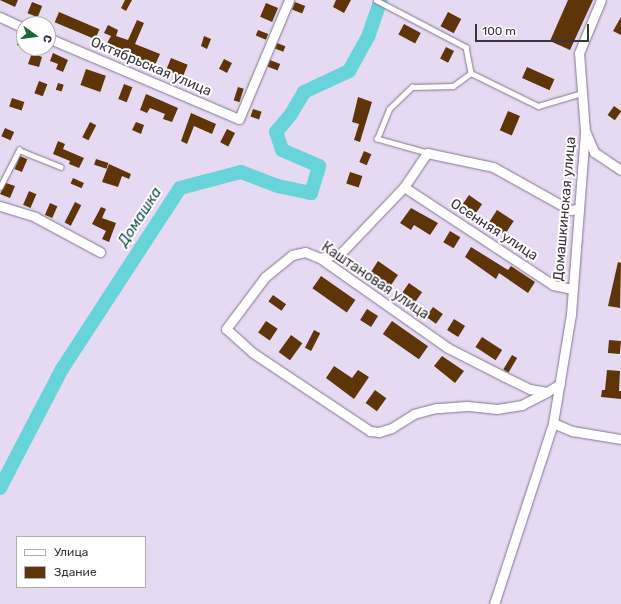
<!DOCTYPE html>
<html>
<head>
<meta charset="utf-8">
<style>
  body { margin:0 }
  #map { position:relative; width:621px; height:604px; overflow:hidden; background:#e6d9f2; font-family:Rubik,sans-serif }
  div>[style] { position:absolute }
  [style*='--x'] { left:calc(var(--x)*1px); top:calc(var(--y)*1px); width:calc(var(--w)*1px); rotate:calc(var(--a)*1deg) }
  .river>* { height:14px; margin:-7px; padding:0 7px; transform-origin:7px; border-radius:7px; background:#67d4da }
  .building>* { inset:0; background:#5e3508; transform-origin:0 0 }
  .roads { filter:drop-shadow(0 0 1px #82778c) drop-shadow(0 0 1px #82778c) }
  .service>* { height:4.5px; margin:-2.25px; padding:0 2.25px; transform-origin:2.25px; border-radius:2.25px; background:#fff }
  .minor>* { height:9px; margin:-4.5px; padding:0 4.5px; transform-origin:4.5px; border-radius:4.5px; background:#fff }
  span { translate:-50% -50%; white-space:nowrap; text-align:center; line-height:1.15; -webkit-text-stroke:4px #fff; paint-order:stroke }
  .street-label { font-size:14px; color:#39343e }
  .water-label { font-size:15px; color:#1d4e50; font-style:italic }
  .legend { position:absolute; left:16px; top:536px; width:130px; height:52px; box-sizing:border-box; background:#fff; border:1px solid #b0aeb2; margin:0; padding:5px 7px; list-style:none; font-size:12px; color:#39343e }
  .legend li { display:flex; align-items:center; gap:8px; height:20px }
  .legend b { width:20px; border:1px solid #b0aeb2 }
  .north { position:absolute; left:16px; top:16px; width:40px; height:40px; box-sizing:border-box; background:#fff; border:1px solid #b0aeb2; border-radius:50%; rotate:104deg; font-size:11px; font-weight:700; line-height:16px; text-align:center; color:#39343e }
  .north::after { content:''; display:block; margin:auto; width:14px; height:18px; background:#1b6634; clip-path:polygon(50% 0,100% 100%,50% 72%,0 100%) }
  .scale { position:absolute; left:475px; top:24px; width:114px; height:18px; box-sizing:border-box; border:2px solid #39343e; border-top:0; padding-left:5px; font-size:12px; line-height:14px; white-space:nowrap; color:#39343e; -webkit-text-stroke:3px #fff; paint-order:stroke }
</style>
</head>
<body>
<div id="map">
  <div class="river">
    <i style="--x:0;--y:488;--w:134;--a:-62.5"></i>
    <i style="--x:62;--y:369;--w:216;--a:-56.9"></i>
    <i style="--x:180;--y:188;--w:63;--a:-14.7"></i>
    <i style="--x:241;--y:172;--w:40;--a:21"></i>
    <i style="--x:278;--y:186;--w:34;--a:12"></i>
    <i style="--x:311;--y:193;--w:28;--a:-73"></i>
    <i style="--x:319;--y:166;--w:40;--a:-156.6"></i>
    <i style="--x:282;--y:150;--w:19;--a:-108"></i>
    <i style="--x:276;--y:132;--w:23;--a:-50"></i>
    <i style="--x:291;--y:114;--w:26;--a:-59"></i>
    <i style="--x:304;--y:92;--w:50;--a:-25"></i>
    <i style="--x:349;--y:71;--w:39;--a:-61"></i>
    <i style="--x:368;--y:37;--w:39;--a:-71"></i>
  </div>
  <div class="building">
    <i style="clip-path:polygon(0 0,18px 0,15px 7px)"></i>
    <i style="clip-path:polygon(125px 0,132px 0,126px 11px,121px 8px)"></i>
    <i style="clip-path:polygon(336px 0,351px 0,344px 13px,333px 7px)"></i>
    <i style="clip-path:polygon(568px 0,593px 0,570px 50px,550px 41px)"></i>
    <i style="left:32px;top:2px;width:11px;height:12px;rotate:22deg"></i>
    <i style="left:295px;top:2px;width:11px;height:8px;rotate:22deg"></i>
    <i style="left:266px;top:3px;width:13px;height:15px;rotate:23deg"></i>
    <i style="left:59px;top:12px;width:44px;height:11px;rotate:23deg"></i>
    <i style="left:448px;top:12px;width:15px;height:16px;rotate:28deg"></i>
    <i style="clip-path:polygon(621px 17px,621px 35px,613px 31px)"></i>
    <i style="clip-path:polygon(137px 20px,144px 23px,135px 44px,160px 54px,155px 65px,106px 45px,111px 36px,104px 33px,108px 25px,118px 30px,116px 36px,128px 40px)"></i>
    <i style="left:404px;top:24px;width:19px;height:12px;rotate:28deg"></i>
    <i style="left:258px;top:30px;width:11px;height:6px;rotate:22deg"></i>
    <i style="clip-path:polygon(22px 34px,24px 34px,24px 48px,17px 45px)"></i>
    <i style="clip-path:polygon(204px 36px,211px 39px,207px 49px,201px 46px)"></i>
    <i style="left:277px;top:43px;width:9px;height:6px;rotate:21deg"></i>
    <i style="left:446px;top:47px;width:9px;height:13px;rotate:27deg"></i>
    <i style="clip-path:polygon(32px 53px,42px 57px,39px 67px,28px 64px)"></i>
    <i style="clip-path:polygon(53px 53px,68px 60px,63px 72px,56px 69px,58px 64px,50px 61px)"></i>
    <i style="left:171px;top:58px;width:18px;height:13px;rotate:22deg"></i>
    <i style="left:224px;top:59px;width:9px;height:11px;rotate:27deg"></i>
    <i style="left:270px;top:60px;width:11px;height:7px;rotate:22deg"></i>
    <i style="left:527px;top:67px;width:30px;height:12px;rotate:24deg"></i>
    <i style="left:86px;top:69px;width:21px;height:17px;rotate:19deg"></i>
    <i style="left:39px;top:81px;width:9px;height:13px;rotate:21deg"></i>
    <i style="left:58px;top:83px;width:6px;height:7px;rotate:18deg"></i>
    <i style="left:124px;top:84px;width:9px;height:16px;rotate:21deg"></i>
    <i style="left:238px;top:87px;width:6px;height:14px;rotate:18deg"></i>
    <i style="clip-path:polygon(146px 94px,178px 108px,172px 122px,163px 119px,165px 114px,150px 108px,147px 113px,140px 110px)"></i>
    <i style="clip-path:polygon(358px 97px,372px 102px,360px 142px,354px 140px,359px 124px,352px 122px)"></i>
    <i style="left:12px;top:98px;width:13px;height:9px;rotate:18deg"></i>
    <i style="left:614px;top:106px;width:9px;height:11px;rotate:36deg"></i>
    <i style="left:253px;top:109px;width:9px;height:8px;rotate:18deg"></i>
    <i style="left:508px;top:111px;width:13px;height:21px;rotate:23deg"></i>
    <i style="clip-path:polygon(191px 113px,216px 124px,212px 134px,194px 126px,187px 144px,181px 141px)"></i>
    <i style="left:90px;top:122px;width:7px;height:17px;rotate:27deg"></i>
    <i style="clip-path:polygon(136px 122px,144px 125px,141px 134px,132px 130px)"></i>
    <i style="left:5px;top:128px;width:10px;height:9px;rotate:24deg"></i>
    <i style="left:227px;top:129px;width:9px;height:15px;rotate:27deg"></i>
    <i style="clip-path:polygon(58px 141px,65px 144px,63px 149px,84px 158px,79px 168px,69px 164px,70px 161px,53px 154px)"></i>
    <i style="left:364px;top:151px;width:8px;height:12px;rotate:23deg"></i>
    <i style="left:20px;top:156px;width:8px;height:14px;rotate:23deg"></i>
    <i style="left:96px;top:159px;width:13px;height:6px;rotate:18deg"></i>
    <i style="clip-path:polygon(109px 164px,131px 174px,129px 179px,122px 176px,118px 187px,102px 182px)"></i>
    <i style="left:350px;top:172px;width:13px;height:12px;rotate:18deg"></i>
    <i style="left:73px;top:178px;width:12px;height:6px;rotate:24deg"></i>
    <i style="clip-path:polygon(6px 183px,15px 186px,10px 198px,0 194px)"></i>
    <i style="left:29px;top:191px;width:8px;height:15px;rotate:23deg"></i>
    <i style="left:469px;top:195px;width:16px;height:14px;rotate:35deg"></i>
    <i style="left:75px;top:202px;width:7px;height:23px;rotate:27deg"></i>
    <i style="left:50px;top:203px;width:8px;height:13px;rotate:23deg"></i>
    <i style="clip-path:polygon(101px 207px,106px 209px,102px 218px,116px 223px,109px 242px,102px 239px,106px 231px,92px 224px)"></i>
    <i style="clip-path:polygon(411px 208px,438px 223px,430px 235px,414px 225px,411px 230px,400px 223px)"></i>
    <i style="left:497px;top:210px;width:20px;height:16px;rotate:33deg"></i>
    <i style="left:450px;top:231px;width:12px;height:13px;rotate:31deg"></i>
    <i style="clip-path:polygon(471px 247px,508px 270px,511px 266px,535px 282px,528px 293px,499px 273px,496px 279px,465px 257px)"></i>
    <i style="clip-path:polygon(378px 261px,398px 275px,389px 288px,376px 279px,374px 282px,367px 278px)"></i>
    <i style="clip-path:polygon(618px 262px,621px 263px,620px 308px,608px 306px)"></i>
    <i style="left:321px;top:276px;width:42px;height:15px;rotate:35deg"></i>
    <i style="left:409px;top:283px;width:16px;height:17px;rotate:35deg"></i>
    <i style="left:273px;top:295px;width:16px;height:8px;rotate:35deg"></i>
    <i style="left:433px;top:307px;width:12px;height:12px;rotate:35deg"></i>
    <i style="left:367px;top:309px;width:13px;height:13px;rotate:32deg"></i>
    <i style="left:454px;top:319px;width:13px;height:13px;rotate:32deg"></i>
    <i style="left:266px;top:321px;width:14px;height:14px;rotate:34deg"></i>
    <i style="left:392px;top:321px;width:44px;height:16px;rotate:35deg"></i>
    <i style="left:314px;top:330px;width:7px;height:20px;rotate:27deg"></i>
    <i style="left:291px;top:335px;width:14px;height:21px;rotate:36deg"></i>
    <i style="left:482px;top:337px;width:24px;height:12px;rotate:33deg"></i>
    <i style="left:609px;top:340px;width:12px;height:13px;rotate:5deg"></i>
    <i style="left:512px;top:355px;width:6px;height:17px;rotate:31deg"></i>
    <i style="clip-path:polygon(442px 356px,464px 371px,455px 383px,434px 366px)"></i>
    <i style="clip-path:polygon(334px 366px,352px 378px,358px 370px,369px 377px,354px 399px,326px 378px)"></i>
    <i style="clip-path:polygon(607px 370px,620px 371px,619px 391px,621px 391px,621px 399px,601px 397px,602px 390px,605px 390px)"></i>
    <i style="left:375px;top:390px;width:14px;height:16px;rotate:36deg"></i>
  </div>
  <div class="roads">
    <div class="service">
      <i style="--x:376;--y:0;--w:102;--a:27.6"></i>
      <i style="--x:466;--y:47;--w:26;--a:79"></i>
      <i style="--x:471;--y:73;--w:75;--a:26.2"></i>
      <i style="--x:538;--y:106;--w:46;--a:-16.5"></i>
      <i style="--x:427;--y:153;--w:52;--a:-164.4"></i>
      <i style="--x:377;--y:139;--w:32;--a:-68"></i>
      <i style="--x:389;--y:109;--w:32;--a:-44"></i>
      <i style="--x:412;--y:87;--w:41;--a:-1.4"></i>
      <i style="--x:453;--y:86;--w:22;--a:-36"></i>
      <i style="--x:0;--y:187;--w:42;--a:-62.8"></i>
      <i style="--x:19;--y:150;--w:45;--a:22"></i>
    </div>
    <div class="minor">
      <i style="--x:0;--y:17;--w:26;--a:25"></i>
      <i style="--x:48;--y:38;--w:207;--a:23"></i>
      <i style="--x:239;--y:119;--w:129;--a:-67.2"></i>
      <i style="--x:586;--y:133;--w:21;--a:67"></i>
      <i style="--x:594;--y:152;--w:32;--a:34"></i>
      <i style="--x:404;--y:187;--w:178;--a:33.3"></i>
      <i style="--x:553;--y:285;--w:19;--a:12"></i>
      <i style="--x:0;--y:206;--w:37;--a:17"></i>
      <i style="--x:35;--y:217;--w:74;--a:28.3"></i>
      <i style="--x:320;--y:258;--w:22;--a:-13"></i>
      <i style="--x:341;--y:253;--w:91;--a:-46.3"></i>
      <i style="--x:404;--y:187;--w:41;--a:-55.9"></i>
      <i style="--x:427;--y:153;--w:67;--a:12"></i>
      <i style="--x:493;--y:167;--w:88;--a:29.2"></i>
      <i style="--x:570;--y:210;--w:9;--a:-6"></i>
      <i style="--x:547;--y:392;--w:28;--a:153"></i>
      <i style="--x:522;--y:405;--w:25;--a:171"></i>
      <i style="--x:497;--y:409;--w:30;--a:-174"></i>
      <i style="--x:467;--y:406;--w:31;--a:176"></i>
      <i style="--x:436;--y:408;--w:23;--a:165"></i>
      <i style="--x:414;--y:414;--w:26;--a:148"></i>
      <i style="--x:392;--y:428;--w:14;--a:163"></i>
      <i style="--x:379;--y:432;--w:9;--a:-174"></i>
      <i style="--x:370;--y:431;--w:141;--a:-146.3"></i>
      <i style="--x:253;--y:353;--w:36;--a:-138"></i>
      <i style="--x:226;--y:329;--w:65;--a:-53.1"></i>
      <i style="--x:265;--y:277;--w:35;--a:-39"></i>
      <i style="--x:292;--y:255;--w:13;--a:-13"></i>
      <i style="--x:305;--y:252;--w:16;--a:22"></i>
      <i style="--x:320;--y:258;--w:156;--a:35.1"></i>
      <i style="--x:448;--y:348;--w:64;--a:27"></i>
      <i style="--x:505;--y:377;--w:28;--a:26"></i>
      <i style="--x:530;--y:389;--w:17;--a:10"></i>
      <i style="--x:547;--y:392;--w:15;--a:-32"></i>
      <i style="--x:553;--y:423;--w:21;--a:23"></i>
      <i style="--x:572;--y:431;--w:50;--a:9.3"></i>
      <i style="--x:494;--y:604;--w:190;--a:-71.9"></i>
      <i style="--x:553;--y:423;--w:110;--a:-80.6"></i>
      <i style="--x:571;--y:314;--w:183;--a:-85.6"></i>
      <i style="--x:585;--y:132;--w:79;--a:-94.3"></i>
      <i style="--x:579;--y:53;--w:57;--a:-67.5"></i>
    </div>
  </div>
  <div class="street-label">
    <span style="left:151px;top:67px;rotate:23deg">Октябрьская улица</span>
    <span style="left:565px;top:209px;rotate:-85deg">Домашкинская улица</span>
    <span style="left:494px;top:230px;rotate:33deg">Осенняя улица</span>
    <span style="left:375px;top:281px;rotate:34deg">Каштановая улица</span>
  </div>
  <div class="water-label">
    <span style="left:140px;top:217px;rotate:-57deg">Домашка</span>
  </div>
  <ul class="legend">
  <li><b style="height:5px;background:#fff"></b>Улица</li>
  <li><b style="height:11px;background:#5e3508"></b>Здание</li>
  </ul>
  <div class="north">С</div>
  <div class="scale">100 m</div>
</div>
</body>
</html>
